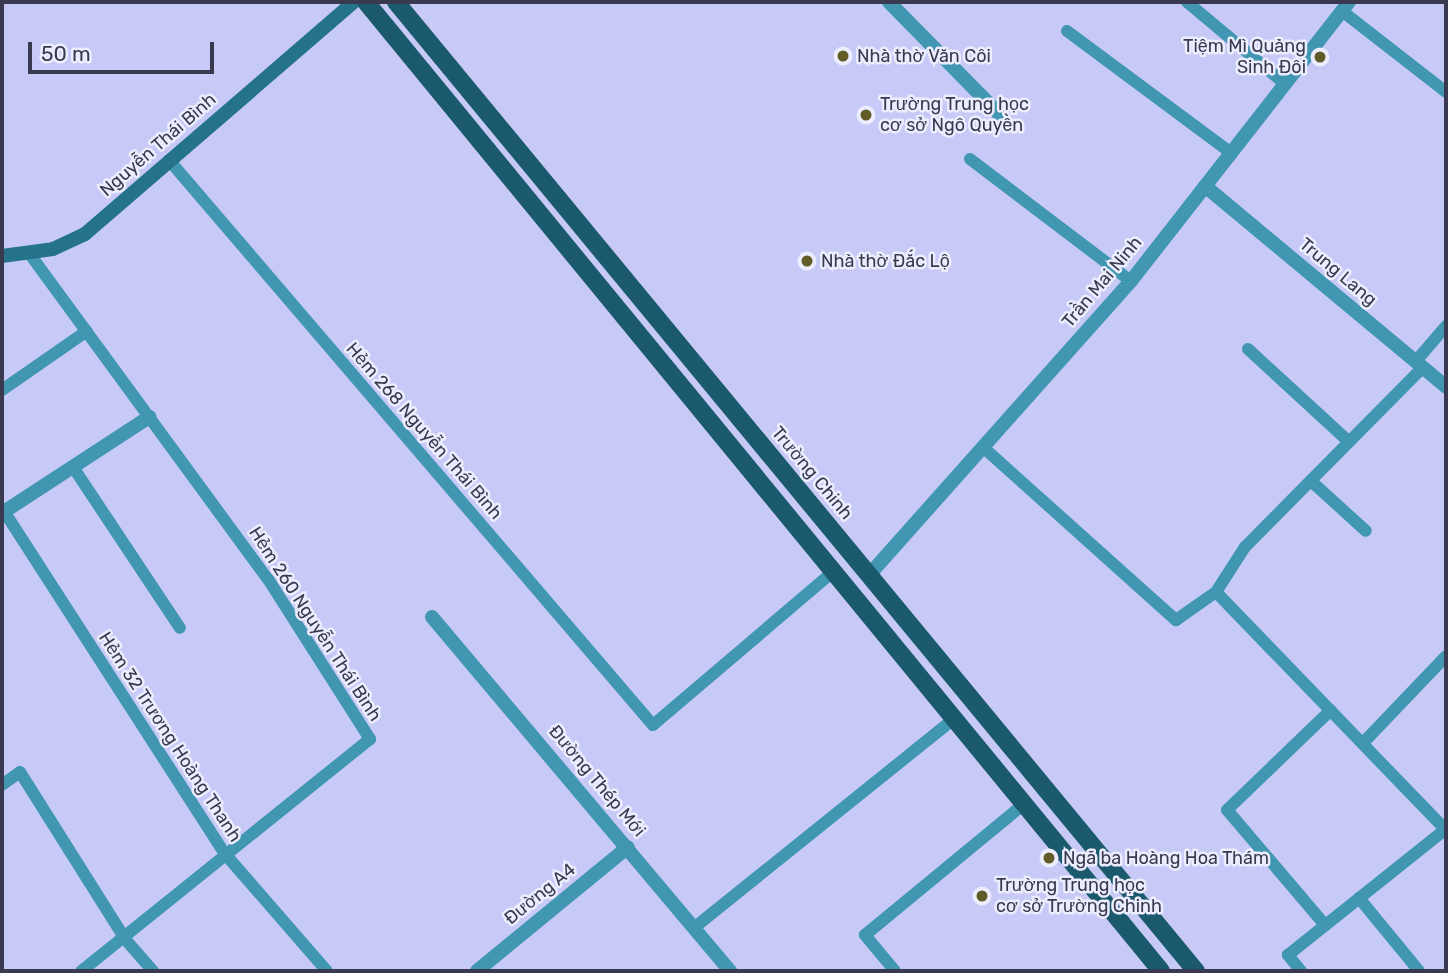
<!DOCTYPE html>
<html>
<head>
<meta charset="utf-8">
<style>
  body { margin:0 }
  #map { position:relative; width:1448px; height:973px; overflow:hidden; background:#c7caf6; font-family:Rubik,sans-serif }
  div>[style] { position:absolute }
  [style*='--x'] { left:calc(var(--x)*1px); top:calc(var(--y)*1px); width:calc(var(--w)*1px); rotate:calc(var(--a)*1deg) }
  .lane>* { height:12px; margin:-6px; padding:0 6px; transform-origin:6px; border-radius:6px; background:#4196b1 }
  .street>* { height:14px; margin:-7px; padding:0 7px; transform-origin:7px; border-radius:7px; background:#4196b1 }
  .secondary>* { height:14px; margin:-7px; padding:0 7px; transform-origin:7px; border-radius:7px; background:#25738a }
  .primary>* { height:18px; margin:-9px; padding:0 9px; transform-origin:9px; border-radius:9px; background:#1b596c }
  .dots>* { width:19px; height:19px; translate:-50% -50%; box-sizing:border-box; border:4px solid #eceeff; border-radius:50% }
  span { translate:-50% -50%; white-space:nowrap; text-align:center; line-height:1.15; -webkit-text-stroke:5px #eceeff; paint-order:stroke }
  .poi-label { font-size:18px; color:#393a50 }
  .right { translate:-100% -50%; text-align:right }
  .left { translate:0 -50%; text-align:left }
  .street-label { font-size:18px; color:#393a50 }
  .frame { position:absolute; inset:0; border:4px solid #393a50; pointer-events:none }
  .scale { position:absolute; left:28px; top:42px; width:186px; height:32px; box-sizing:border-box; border:4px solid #393a50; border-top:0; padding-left:9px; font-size:21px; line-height:24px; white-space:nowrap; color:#393a50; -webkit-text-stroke:5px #eceeff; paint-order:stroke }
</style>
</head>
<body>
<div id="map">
  <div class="lane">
    <i style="--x:1187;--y:2;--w:128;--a:39.9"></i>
    <i style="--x:1342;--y:11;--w:132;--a:37.9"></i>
    <i style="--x:1067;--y:31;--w:204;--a:36.6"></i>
    <i style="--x:970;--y:159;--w:202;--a:37.2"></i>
    <i style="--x:169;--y:160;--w:744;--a:49.42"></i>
    <i style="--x:653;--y:725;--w:236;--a:-40.4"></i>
    <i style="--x:29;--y:253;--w:404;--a:53.8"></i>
    <i style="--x:268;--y:579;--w:190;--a:57.5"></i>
    <i style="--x:370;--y:739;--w:371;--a:141.2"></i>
    <i style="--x:1248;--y:349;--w:137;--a:42.6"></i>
    <i style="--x:1416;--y:361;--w:46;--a:-49.4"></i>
    <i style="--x:2;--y:390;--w:103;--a:-34.8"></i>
    <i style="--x:984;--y:448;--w:258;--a:41.9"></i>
    <i style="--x:1176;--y:620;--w:49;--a:-35"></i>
    <i style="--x:1216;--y:592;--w:331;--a:46"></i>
    <i style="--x:73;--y:467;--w:193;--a:56.4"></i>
    <i style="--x:1311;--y:481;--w:74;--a:42.3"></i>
    <i style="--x:2;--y:508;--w:413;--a:57.2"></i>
    <i style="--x:226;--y:855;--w:154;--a:49"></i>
    <i style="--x:1216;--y:592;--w:54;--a:-57.2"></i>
    <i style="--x:1245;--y:547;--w:253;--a:-45.3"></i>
    <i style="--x:1363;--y:743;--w:120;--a:-46.3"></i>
    <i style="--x:2;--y:785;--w:22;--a:-36"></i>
    <i style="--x:20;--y:772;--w:197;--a:57.8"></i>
    <i style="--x:125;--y:939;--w:43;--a:48.8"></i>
    <i style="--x:1359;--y:898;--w:94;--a:50.6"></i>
    <i style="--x:1325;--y:925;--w:151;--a:-130.4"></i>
    <i style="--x:1227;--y:810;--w:144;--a:-43.9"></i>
    <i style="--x:695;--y:927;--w:332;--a:-38.8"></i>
    <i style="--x:895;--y:971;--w:47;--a:-129.8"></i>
    <i style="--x:865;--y:935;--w:206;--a:-39.5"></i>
    <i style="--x:1301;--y:971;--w:21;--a:-129"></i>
    <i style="--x:1288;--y:955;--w:202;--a:-38.6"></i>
  </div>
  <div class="street">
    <i style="--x:889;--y:2;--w:156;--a:45.5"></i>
    <i style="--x:1205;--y:186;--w:314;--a:39.8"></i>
    <i style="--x:2;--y:513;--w:176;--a:-33.1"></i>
    <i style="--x:869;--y:575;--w:394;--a:-48.3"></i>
    <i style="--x:1131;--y:281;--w:354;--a:-52"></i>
    <i style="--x:432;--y:617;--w:463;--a:49.9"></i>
    <i style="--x:477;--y:971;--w:195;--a:-39.4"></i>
  </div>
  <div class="secondary">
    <i style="--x:2;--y:256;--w:51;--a:-7.8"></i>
    <i style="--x:53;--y:249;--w:35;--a:-25"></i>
    <i style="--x:85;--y:234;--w:355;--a:-40.8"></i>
  </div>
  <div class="primary">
    <i style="--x:366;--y:2;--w:1253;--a:50.63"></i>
    <i style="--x:396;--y:2;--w:1257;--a:50.46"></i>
  </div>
  <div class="dots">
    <i style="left:843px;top:56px;background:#615b27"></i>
    <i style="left:1320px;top:57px;background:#615b27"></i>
    <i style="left:866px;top:115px;background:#615b27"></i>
    <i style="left:807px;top:261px;background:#615b27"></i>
    <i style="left:1049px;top:858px;background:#615b27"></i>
    <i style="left:982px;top:896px;background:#615b27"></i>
  </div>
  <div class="poi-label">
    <span class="right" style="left:1306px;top:57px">Tiệm Mì Quảng<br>Sinh Đôi</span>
    <span class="left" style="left:857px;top:56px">Nhà thờ Văn Côi</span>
    <span class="left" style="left:880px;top:115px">Trường Trung học<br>cơ sở Ngô Quyền</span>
    <span class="left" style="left:821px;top:261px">Nhà thờ Đắc Lộ</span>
    <span class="left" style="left:1063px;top:858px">Ngã ba Hoàng Hoa Thám</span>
    <span class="left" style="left:996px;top:896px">Trường Trung học<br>cơ sở Trường Chinh</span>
  </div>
  <div class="street-label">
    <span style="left:158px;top:145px;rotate:-41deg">Nguyễn Thái Bình</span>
    <span style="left:1338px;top:272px;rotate:40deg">Trung Lang</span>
    <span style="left:1102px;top:282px;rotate:-50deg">Trần Mai Ninh</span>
    <span style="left:424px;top:431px;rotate:49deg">Hẻm 268 Nguyễn Thái Bình</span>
    <span style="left:812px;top:473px;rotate:50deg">Trường Chinh</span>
    <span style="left:315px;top:624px;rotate:57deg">Hẻm 260 Nguyễn Thái Bình</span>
    <span style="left:170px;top:737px;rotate:57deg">Hẻm 32 Trương Hoàng Thanh</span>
    <span style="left:597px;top:781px;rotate:50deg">Đường Thép Mới</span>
    <span style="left:540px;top:894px;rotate:-39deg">Đường A4</span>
  </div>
  <div class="frame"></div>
  <div class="scale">50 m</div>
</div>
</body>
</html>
